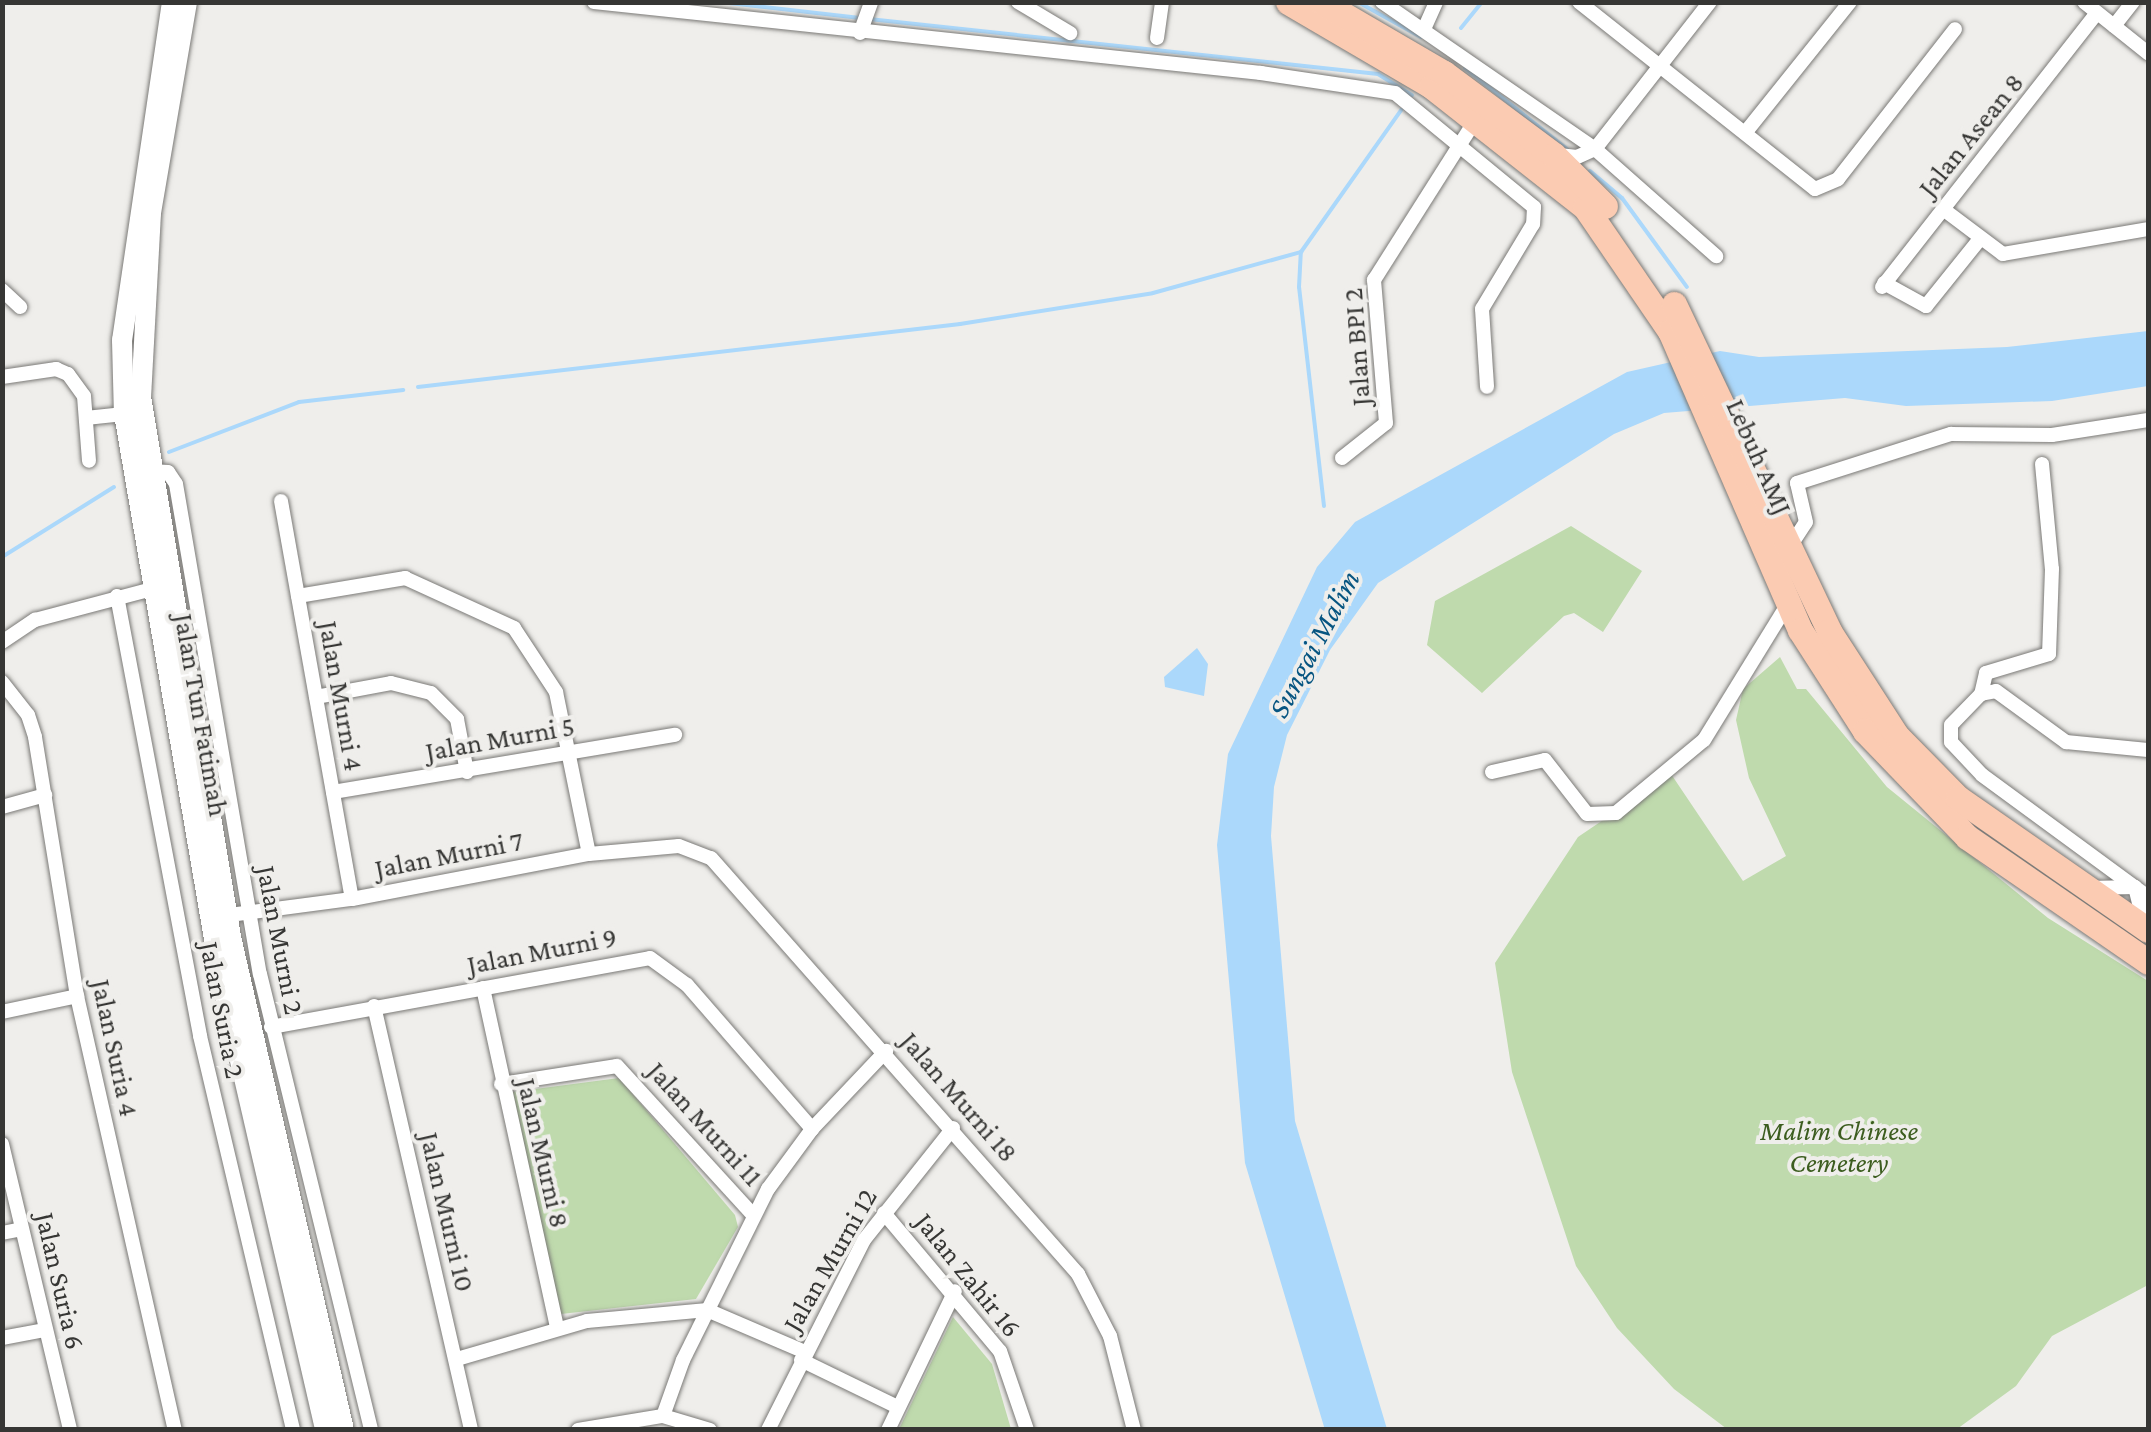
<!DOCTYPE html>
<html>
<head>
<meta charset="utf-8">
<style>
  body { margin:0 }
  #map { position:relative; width:2151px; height:1432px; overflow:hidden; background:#efeeeb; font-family:"Crimson Pro",serif }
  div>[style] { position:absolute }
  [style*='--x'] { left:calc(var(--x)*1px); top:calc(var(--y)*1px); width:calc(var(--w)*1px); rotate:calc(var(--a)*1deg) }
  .green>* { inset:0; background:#bfdaad }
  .water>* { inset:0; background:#abd8fb }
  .stream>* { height:4px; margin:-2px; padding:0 2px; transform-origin:2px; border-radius:2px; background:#abd8fb }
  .roads { filter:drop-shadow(0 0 2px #7a7976) drop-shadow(0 0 2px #7a7976) }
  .street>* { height:14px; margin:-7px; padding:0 7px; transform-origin:7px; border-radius:7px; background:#fff }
  .secondary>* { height:20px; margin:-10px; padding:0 10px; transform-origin:10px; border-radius:10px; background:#fff }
  .highway>* { height:25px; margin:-12.5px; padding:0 12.5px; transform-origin:12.5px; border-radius:12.5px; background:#fbcbb2 }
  span { translate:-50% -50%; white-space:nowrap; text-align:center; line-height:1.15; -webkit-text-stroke:8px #efeeeb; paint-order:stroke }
  .street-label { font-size:28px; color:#363634 }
  .park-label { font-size:28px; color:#3c5d1f; font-style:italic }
  .water-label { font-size:30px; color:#075581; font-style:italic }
  .frame { position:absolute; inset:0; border:5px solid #363634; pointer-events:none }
</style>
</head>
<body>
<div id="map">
  <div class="green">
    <i style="clip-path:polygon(1571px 526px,1642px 571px,1603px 632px,1574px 613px,1564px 616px,1482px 693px,1427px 645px,1435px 601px)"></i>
    <i style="clip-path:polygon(1780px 657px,1797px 689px,1806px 689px,1887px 787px,2048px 918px,2148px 981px,2148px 1285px,2052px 1336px,2016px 1386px,1957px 1429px,1727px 1429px,1674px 1389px,1617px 1328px,1576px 1266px,1512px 1072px,1495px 963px,1578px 837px,1671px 774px,1743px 881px,1786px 856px,1749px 778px,1736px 720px,1743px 689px)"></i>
    <i style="clip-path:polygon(619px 1078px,735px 1215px,738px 1227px,696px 1299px,561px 1314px,512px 1092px)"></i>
    <i style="clip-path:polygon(953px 1317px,992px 1364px,1011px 1429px,899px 1429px)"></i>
  </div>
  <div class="water">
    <i style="clip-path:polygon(2148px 331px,2148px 386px,2052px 401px,1906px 406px,1845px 398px,1664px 413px,1614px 434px,1378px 583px,1330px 650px,1287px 735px,1274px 787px,1271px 836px,1295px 1121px,1387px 1429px,1325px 1430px,1245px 1163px,1217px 845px,1228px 754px,1317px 567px,1355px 522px,1627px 372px,1720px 351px,1759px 357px,2007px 347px)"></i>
    <i style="clip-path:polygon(1197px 648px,1208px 664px,1204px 696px,1165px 687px,1164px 677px)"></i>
  </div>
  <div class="stream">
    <i style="--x:720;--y:2;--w:141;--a:6.5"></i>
    <i style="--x:1358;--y:2;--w:72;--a:29.1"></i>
    <i style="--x:869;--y:19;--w:512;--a:6.17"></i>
    <i style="--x:1378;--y:74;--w:40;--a:32"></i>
    <i style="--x:1461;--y:28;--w:33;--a:-51"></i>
    <i style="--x:1465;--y:68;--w:130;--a:38.5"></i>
    <i style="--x:1590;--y:171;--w:42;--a:40.2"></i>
    <i style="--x:1622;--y:198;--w:110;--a:53.9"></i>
    <i style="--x:418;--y:387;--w:546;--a:-6.63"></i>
    <i style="--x:960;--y:324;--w:195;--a:-9.1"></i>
    <i style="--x:1153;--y:293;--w:154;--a:-15.5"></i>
    <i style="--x:169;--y:452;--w:139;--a:-21"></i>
    <i style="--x:299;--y:402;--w:105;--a:-6.6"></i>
    <i style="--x:1324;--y:506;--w:220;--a:-96.5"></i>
    <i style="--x:1299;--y:287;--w:35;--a:-87"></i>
    <i style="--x:1301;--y:252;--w:174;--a:-54.8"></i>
    <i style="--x:2;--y:557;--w:132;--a:-32"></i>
  </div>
  <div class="roads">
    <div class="street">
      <i style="--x:594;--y:2;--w:671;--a:6.08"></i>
      <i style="--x:1261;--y:73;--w:135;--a:8.5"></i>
      <i style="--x:1395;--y:93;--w:180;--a:39.4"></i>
      <i style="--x:1534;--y:207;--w:17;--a:93"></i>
      <i style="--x:1533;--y:224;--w:99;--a:121"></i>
      <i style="--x:1482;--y:309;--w:78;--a:86.3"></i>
      <i style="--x:1018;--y:2;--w:61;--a:30.8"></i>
      <i style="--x:1382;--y:2;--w:259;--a:34.6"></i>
      <i style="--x:1595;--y:149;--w:162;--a:41.5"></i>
      <i style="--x:1579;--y:2;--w:301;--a:38.4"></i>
      <i style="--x:1815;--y:189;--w:25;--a:-23"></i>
      <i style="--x:1838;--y:179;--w:190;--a:-52"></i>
      <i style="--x:2084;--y:2;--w:82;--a:38.6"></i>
      <i style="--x:2114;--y:26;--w:31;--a:-52"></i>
      <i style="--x:1425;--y:27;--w:27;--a:-66"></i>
      <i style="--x:860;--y:33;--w:33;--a:-70"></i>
      <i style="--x:1157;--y:38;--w:36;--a:-82"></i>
      <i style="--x:1745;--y:133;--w:168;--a:-51.3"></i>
      <i style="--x:1559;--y:155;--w:18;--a:6"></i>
      <i style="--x:1577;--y:157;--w:20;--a:-24"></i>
      <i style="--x:1595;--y:149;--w:187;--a:-52"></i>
      <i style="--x:1943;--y:209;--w:75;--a:36.9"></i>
      <i style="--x:2003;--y:254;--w:147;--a:-9.8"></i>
      <i style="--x:1884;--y:283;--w:48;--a:28.7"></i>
      <i style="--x:1926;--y:306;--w:85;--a:-51.2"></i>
      <i style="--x:1882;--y:287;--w:348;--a:-51.9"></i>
      <i style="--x:2;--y:290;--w:25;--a:43"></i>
      <i style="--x:2;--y:377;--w:55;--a:-8.4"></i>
      <i style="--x:56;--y:369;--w:13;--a:23"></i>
      <i style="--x:68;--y:374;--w:27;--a:54"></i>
      <i style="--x:84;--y:396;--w:65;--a:85.6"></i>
      <i style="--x:86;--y:418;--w:38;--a:-6"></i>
      <i style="--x:1342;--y:458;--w:56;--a:-38.5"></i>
      <i style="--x:1386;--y:423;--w:144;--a:-94.8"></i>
      <i style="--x:1374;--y:280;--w:191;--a:-57.6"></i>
      <i style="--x:2042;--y:464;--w:105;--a:84.6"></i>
      <i style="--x:2052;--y:569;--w:85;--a:92"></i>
      <i style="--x:2049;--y:654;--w:66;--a:163.2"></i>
      <i style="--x:1986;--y:673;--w:22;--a:103"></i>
      <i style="--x:1981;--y:694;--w:43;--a:134.1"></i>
      <i style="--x:1951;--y:725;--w:17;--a:90"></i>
      <i style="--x:1951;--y:742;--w:45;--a:46.8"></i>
      <i style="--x:1982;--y:775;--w:206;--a:36.3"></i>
      <i style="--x:151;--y:471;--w:17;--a:3"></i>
      <i style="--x:168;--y:472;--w:14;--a:56"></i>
      <i style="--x:176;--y:484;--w:497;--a:80.3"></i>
      <i style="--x:260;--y:974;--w:469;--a:76.3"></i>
      <i style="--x:281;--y:501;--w:404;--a:79.9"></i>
      <i style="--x:1791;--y:545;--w:27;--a:-57"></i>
      <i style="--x:1806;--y:522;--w:40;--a:-103"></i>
      <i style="--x:1797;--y:483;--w:162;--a:-17.7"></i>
      <i style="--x:1951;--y:434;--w:101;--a:0.6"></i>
      <i style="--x:2052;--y:435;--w:97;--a:-8.9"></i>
      <i style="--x:117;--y:596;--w:448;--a:79.3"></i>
      <i style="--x:200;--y:1036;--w:405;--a:76.7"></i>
      <i style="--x:298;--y:596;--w:109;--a:-9.5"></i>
      <i style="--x:405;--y:578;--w:120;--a:24.6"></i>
      <i style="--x:514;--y:628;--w:77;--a:56.7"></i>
      <i style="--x:556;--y:692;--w:165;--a:78.5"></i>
      <i style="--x:2;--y:642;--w:40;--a:-34"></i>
      <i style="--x:35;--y:620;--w:129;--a:-14.8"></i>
      <i style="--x:2;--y:682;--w:42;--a:51.8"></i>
      <i style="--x:28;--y:715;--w:23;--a:72"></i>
      <i style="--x:35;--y:737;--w:262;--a:80.8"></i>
      <i style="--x:77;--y:996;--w:445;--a:77.3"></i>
      <i style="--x:1981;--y:694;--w:15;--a:-11"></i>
      <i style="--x:1996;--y:691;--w:87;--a:36.1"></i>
      <i style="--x:2066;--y:742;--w:82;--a:5.6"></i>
      <i style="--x:316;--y:697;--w:76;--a:-10.6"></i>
      <i style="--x:391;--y:683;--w:41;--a:14"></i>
      <i style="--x:431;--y:693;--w:37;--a:45"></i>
      <i style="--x:457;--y:719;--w:54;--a:79.3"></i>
      <i style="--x:1492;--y:772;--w:54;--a:-12.8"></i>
      <i style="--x:1545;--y:760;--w:68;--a:52.1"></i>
      <i style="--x:1587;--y:814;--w:29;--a:-2"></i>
      <i style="--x:1616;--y:813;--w:114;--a:-39.7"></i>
      <i style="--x:1704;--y:740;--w:162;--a:-58.4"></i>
      <i style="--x:333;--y:792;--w:347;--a:-9.5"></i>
      <i style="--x:2;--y:807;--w:45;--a:-15.6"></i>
      <i style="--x:2089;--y:888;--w:46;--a:-1.2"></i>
      <i style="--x:2135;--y:887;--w:37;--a:76"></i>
      <i style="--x:222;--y:916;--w:131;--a:-7.5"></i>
      <i style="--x:352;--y:899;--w:241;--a:-10.8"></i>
      <i style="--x:589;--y:854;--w:90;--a:-5.1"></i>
      <i style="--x:679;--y:846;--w:34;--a:21"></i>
      <i style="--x:711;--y:858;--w:555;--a:48.58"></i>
      <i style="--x:1078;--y:1274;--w:70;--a:62.7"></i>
      <i style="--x:1110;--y:1336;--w:97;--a:75.7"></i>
      <i style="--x:483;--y:988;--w:347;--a:77.7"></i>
      <i style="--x:374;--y:1006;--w:435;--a:77.1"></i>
      <i style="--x:2;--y:1012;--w:77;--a:-12"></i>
      <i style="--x:271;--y:1027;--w:385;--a:-10.3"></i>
      <i style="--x:650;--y:958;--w:46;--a:36.1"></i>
      <i style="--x:687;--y:985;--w:191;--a:49"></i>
      <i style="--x:501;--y:1084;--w:117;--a:-8.8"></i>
      <i style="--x:617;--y:1066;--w:202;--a:47.6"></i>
      <i style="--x:2;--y:1144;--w:294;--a:76.6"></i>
      <i style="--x:884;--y:1213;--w:180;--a:50"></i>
      <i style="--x:1000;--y:1351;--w:83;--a:71.1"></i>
      <i style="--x:2;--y:1233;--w:20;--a:-11"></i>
      <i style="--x:2;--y:1338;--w:44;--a:-10.5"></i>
      <i style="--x:457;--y:1359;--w:135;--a:-16.3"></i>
      <i style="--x:587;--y:1321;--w:121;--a:-5.2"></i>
      <i style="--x:707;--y:1310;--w:107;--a:23.2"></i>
      <i style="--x:801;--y:1360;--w:108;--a:25.9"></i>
      <i style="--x:663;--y:1416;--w:59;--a:-70.3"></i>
      <i style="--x:683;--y:1360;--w:191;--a:-63.6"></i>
      <i style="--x:768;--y:1189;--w:74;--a:-53.7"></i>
      <i style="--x:812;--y:1129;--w:108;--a:-46.5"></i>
      <i style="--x:578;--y:1430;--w:86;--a:-9.4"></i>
      <i style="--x:663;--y:1416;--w:49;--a:16.6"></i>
      <i style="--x:768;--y:1430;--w:213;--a:-63.2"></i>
      <i style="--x:864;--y:1240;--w:143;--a:-51.5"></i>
      <i style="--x:888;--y:1430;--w:154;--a:-64.3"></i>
    </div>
    <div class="secondary">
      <i style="--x:172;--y:2;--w:342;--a:98.4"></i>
      <i style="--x:122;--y:340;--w:74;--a:88.5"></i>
      <i style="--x:124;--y:414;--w:568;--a:80.27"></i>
      <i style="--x:220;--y:974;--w:468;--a:77"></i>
      <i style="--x:187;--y:2;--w:214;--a:99.7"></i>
      <i style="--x:151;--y:213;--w:184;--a:93.1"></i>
      <i style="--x:141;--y:397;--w:547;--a:80.54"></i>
      <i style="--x:231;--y:937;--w:506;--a:77.09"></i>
    </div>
    <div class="highway">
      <i style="--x:1288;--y:2;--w:166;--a:30.4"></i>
      <i style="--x:1431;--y:86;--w:196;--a:38.2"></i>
      <i style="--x:1585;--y:207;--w:150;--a:55.6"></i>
      <i style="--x:1670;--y:331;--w:326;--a:66.5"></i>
      <i style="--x:1800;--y:630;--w:120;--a:57.2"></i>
      <i style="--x:1865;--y:731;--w:147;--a:46.1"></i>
      <i style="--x:1967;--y:837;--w:220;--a:34.6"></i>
      <i style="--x:1322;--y:2;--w:141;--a:30.2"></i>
      <i style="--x:1444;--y:73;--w:137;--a:36.7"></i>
      <i style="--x:1554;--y:155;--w:72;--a:45"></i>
      <i style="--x:1674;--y:304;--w:362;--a:64.6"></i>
      <i style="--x:1829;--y:631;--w:125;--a:57.1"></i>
      <i style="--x:1897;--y:736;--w:87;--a:45.5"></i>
      <i style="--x:1958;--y:798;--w:231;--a:34.8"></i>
    </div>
  </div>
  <div class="street-label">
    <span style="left:1971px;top:135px;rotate:-51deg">Jalan Asean 8</span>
    <span style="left:1357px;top:347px;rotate:-94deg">Jalan BPI 2</span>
    <span style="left:1759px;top:457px;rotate:66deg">Lebuh AMJ</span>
    <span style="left:341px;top:696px;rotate:80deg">Jalan Murni 4</span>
    <span style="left:201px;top:715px;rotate:80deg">Jalan Tun Fatimah</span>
    <span style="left:500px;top:739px;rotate:-10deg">Jalan Murni 5</span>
    <span style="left:449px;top:855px;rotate:-11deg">Jalan Murni 7</span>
    <span style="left:280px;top:940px;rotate:79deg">Jalan Murni 2</span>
    <span style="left:542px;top:951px;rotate:-11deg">Jalan Murni 9</span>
    <span style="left:222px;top:1010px;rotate:79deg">Jalan Suria 2</span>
    <span style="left:115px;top:1048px;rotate:78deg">Jalan Suria 4</span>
    <span style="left:959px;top:1097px;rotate:49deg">Jalan Murni 18</span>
    <span style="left:705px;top:1124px;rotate:48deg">Jalan Murni 11</span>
    <span style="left:543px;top:1153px;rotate:77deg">Jalan Murni 8</span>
    <span style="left:447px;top:1212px;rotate:77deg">Jalan Murni 10</span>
    <span style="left:830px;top:1260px;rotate:-60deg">Jalan Murni 12</span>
    <span style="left:968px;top:1275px;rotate:51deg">Jalan Zahir 16</span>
    <span style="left:60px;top:1281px;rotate:77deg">Jalan Suria 6</span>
  </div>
  <div class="park-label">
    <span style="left:1839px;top:1147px">Malim Chinese<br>Cemetery</span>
  </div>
  <div class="water-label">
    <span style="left:1314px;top:644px;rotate:-62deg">Sungai Malim</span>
  </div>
  <div class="frame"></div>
</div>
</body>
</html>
